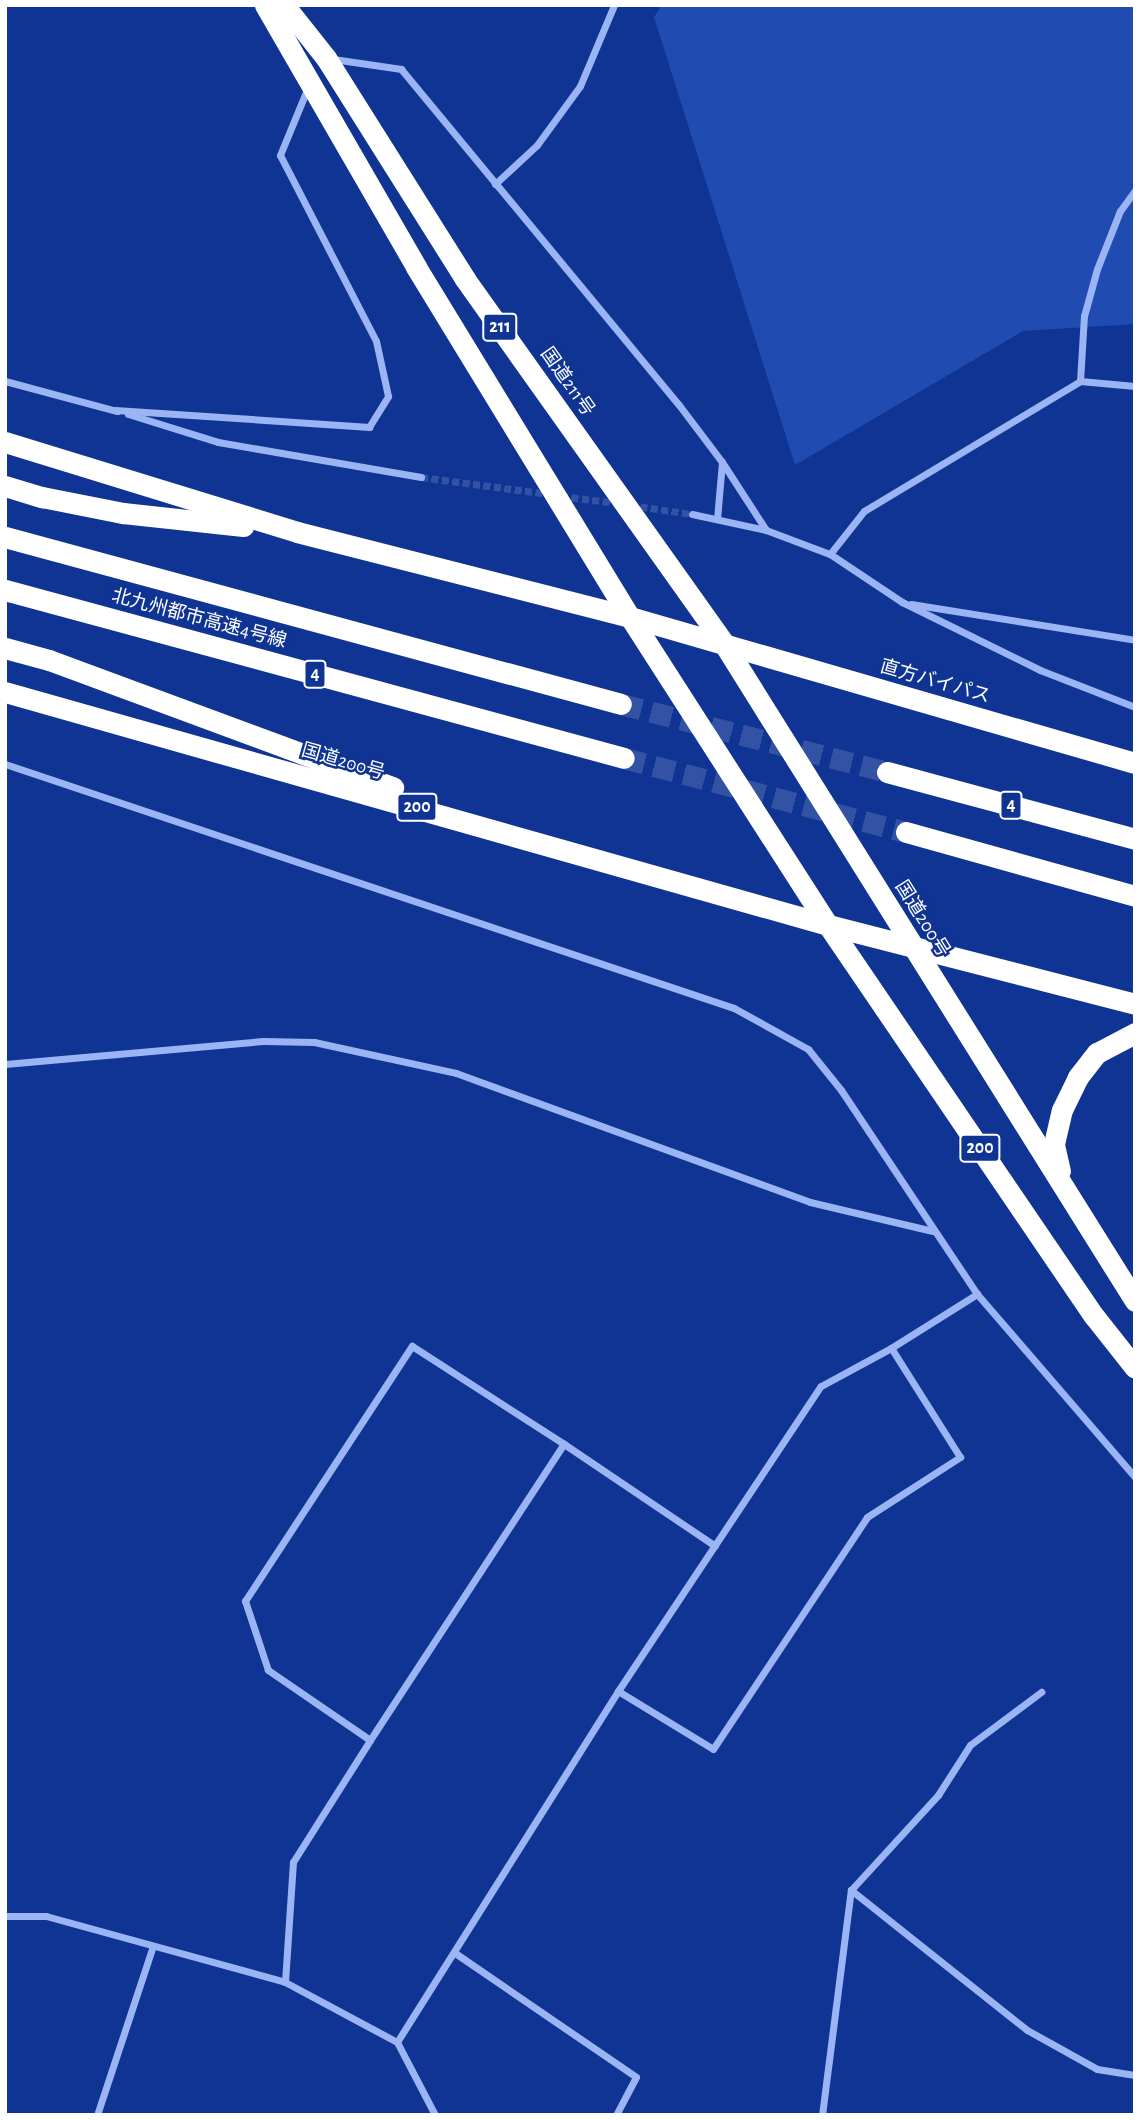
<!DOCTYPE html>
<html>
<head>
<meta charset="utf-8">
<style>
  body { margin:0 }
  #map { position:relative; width:1140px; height:2120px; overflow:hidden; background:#0f3493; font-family:"Alegreya Sans","Noto Sans JP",sans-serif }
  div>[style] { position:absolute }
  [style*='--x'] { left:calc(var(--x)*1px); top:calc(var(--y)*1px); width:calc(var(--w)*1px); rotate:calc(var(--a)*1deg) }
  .green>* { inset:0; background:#204cb2 }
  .street-tunnel>* { height:7px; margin-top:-3.5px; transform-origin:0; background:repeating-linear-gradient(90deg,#3352a3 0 7px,transparent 0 10.5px) }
  .highway-tunnel>* { height:21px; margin-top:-10.5px; transform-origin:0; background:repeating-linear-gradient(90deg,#3352a3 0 21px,transparent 0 31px) }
  .street>* { height:7px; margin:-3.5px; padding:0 3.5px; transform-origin:3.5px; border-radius:3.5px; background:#9bb5f4 }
  .highway>* { height:21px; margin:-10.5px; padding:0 10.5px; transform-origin:10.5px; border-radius:10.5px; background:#fff }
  span { translate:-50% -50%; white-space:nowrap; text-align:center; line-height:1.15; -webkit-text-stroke:5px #0f3493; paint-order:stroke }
  .shield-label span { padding:2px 5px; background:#0f3493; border:2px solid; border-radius:5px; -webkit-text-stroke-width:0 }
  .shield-label { font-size:18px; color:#fff; font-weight:700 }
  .street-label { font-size:19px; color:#fff }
  .frame { position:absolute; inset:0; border:7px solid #fff; pointer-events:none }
</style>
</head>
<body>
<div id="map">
  <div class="green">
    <i style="clip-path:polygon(662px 5px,1135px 5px,1135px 324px,1023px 331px,795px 465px,654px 17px)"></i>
  </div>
  <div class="street-tunnel">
    <i style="--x:421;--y:477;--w:129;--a:7.6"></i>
    <i style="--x:561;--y:496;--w:57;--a:7"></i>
    <i style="--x:630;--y:505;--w:63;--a:8.3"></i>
  </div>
  <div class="highway-tunnel">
    <i style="--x:621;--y:704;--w:275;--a:14.3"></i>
    <i style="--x:624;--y:758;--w:292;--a:14.7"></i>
  </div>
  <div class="street">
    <i style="--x:333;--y:59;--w:69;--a:8.4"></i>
    <i style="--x:401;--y:69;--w:436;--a:50.4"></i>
    <i style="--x:679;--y:405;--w:71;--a:53"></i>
    <i style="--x:722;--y:462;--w:81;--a:57.1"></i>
    <i style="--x:495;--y:184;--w:57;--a:-42.9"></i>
    <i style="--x:537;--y:145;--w:73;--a:-53.9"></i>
    <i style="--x:580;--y:86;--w:88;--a:-67.2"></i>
    <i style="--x:5;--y:381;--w:116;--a:15"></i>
    <i style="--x:1080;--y:381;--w:65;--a:-86.5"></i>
    <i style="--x:1084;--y:316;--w:49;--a:-74.5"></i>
    <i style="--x:1097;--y:269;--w:62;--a:-68.4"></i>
    <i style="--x:1120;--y:211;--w:26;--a:-54"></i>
    <i style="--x:115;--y:410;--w:255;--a:3.8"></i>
    <i style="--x:369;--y:427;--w:36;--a:-58"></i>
    <i style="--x:388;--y:396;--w:56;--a:-102.3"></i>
    <i style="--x:376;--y:341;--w:209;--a:-117.3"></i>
    <i style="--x:280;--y:155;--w:74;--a:-67.6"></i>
    <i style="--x:128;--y:414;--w:94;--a:17.3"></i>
    <i style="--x:218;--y:442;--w:206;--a:9.8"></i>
    <i style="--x:692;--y:514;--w:76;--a:12.2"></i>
    <i style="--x:766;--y:530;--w:68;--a:20.6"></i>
    <i style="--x:830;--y:554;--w:87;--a:33.7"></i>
    <i style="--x:902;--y:602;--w:154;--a:26.2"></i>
    <i style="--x:1040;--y:670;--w:102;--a:21.3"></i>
    <i style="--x:717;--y:519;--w:57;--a:-85"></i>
    <i style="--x:830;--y:554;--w:55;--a:-51.7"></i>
    <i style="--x:864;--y:511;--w:252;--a:-31"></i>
    <i style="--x:1080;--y:381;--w:55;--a:5.2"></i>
    <i style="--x:911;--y:604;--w:227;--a:9.1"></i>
    <i style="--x:5;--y:764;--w:769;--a:18.51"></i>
    <i style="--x:734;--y:1008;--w:85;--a:29"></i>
    <i style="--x:808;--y:1049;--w:53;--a:51.2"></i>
    <i style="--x:841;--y:1090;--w:245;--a:56.3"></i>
    <i style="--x:977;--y:1294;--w:242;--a:49.2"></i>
    <i style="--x:5;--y:1064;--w:259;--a:-5.1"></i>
    <i style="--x:263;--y:1041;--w:51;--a:1.1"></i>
    <i style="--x:314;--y:1042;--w:145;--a:12.3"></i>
    <i style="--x:456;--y:1073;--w:377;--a:20"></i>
    <i style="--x:810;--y:1202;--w:126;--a:13.3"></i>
    <i style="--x:618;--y:1691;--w:111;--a:31.4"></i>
    <i style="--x:713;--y:1749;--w:278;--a:-56.4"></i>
    <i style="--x:867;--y:1517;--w:111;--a:-32.8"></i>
    <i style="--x:960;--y:1457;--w:129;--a:-122.3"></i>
    <i style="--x:370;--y:1740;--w:354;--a:-56.8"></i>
    <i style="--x:851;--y:1890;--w:225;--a:38.5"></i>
    <i style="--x:1027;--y:2030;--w:80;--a:29.1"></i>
    <i style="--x:1097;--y:2069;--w:38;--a:9"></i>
    <i style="--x:5;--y:1916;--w:41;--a:0"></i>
    <i style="--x:46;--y:1916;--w:248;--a:15.4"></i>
    <i style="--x:285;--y:1982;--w:127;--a:28.2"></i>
    <i style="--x:397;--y:2042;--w:415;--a:-57.8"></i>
    <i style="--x:618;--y:1691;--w:366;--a:-56.4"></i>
    <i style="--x:821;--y:1386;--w:80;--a:-28.5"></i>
    <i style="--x:891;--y:1348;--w:102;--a:-32.1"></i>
    <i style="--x:455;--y:1953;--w:219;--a:34.4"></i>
    <i style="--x:636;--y:2077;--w:43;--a:117.8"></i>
    <i style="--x:285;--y:1982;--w:120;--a:-86.2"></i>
    <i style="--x:293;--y:1862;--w:144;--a:-57.7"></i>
    <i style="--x:370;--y:1740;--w:124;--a:-145.5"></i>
    <i style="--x:268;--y:1670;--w:73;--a:-108.4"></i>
    <i style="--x:245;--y:1601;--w:305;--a:-56.8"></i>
    <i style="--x:412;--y:1346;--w:181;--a:32.8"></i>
    <i style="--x:564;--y:1444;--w:182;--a:34"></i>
    <i style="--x:397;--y:2042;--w:82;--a:62.5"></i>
    <i style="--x:97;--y:2115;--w:178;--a:-71.7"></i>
    <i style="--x:822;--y:2115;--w:227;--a:-82.7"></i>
    <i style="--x:851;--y:1890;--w:129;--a:-47.5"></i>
    <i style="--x:938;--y:1795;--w:59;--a:-57.4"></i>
    <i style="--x:970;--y:1745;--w:89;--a:-36.7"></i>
  </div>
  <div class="highway">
    <i style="--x:265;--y:5;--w:302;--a:60"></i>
    <i style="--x:416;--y:267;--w:410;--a:58.6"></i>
    <i style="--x:630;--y:617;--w:366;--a:57.3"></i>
    <i style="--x:828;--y:925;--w:473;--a:55.8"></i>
    <i style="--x:1094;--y:1316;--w:66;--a:51.7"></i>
    <i style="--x:284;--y:5;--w:68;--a:51.6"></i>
    <i style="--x:326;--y:58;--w:261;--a:57.8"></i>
    <i style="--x:465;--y:279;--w:448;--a:54.6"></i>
    <i style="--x:724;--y:644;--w:775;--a:57.97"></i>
    <i style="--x:5;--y:442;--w:306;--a:17.1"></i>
    <i style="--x:297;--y:532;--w:344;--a:14.3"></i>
    <i style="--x:630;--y:617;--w:526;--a:16.13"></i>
    <i style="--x:5;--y:486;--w:39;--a:17"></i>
    <i style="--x:42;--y:497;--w:83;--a:11.2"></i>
    <i style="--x:123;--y:513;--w:121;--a:6.2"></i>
    <i style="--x:5;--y:537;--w:638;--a:15.17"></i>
    <i style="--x:5;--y:590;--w:641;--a:15.18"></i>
    <i style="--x:5;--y:648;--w:46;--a:15.3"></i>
    <i style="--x:49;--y:660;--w:367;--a:20.3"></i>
    <i style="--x:5;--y:692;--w:855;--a:15.81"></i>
    <i style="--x:828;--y:925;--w:317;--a:14.4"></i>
    <i style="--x:887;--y:772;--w:257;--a:15.1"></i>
    <i style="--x:906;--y:832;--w:238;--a:15.6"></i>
    <i style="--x:1060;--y:1171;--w:28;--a:-103"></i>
    <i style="--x:1054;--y:1144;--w:35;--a:-77"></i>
    <i style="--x:1062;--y:1110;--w:37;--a:-64"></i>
    <i style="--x:1078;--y:1077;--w:31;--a:-52"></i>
    <i style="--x:1097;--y:1053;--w:43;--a:-27.8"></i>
  </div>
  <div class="shield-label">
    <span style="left:500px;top:327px">211</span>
    <span style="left:315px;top:674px">4</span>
    <span style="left:1011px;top:805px">4</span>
    <span style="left:417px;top:807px">200</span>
    <span style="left:980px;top:1148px">200</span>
  </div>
  <div class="street-label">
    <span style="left:567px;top:382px;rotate:55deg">国道211号</span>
    <span style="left:199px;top:619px;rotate:15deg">北九州都市高速4号線</span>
    <span style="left:935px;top:682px;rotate:16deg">直方バイパス</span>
    <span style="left:343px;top:762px;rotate:16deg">国道200号</span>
    <span style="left:922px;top:919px;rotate:58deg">国道200号</span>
  </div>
  <div class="frame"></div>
</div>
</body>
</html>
